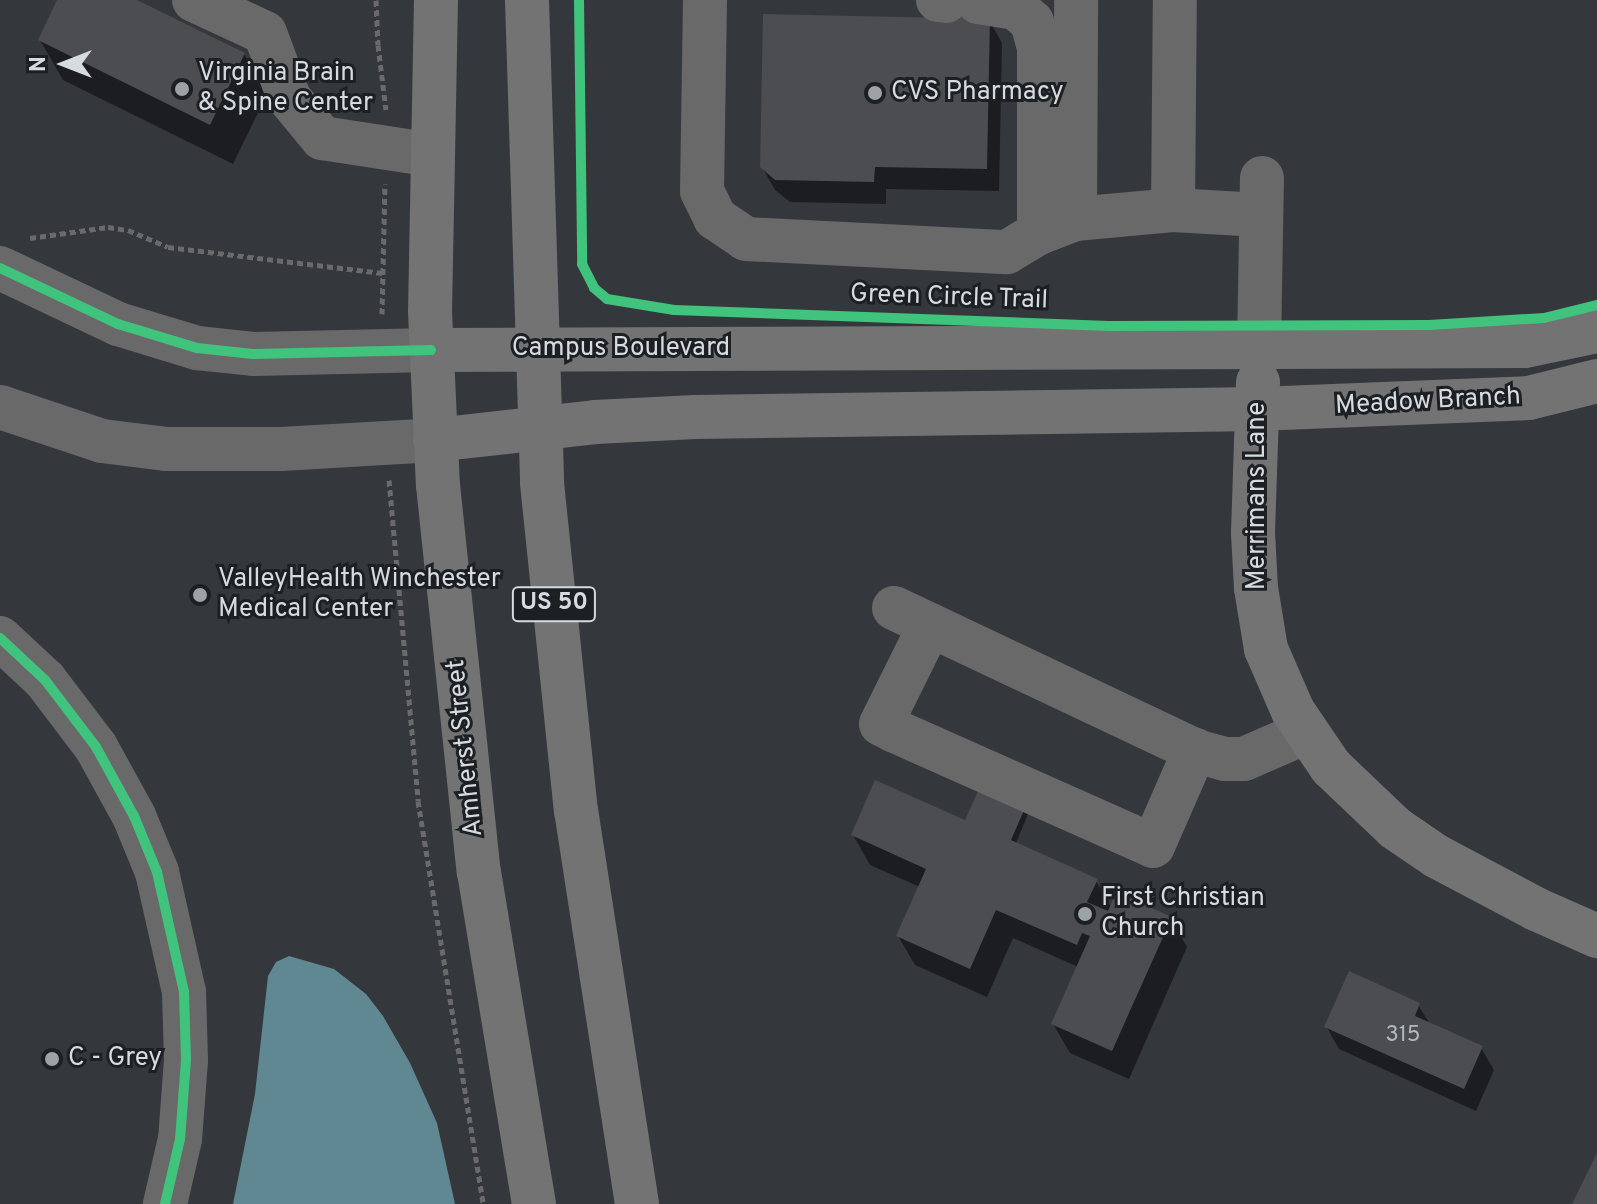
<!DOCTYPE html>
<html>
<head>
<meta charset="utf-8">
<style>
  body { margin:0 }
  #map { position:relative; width:1597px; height:1204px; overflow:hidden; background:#34383c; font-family:Overpass,sans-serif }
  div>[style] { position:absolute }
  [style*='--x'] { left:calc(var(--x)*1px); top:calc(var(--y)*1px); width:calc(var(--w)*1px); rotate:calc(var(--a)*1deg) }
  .water>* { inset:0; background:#5f8892 }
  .shadow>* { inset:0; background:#0007 }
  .building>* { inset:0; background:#4b4d50 }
  .path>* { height:5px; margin-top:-2.5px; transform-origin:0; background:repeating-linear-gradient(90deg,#6a6a6c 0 6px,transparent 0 10px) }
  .minor>* { height:44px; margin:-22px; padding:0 22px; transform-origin:22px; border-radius:22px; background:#6a6969 }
  .major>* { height:44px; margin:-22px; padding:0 22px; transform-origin:22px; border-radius:22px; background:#737373 }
  .cycleway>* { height:10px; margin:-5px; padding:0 5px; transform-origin:5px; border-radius:5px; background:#40c37c }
  .dots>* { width:22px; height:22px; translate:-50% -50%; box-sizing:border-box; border:4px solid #1c2023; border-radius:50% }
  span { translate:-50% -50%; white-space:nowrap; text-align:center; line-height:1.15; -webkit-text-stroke:6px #1c2023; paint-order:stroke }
  .number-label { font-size:22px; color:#b3b8bb }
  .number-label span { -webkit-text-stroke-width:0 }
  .shield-label span { padding:2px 6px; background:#1c2023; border:2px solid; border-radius:6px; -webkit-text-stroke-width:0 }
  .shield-label { font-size:24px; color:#d6dbdf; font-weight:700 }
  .poi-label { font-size:26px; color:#d6dbdf }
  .left { translate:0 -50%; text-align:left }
  .street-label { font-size:26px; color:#d6dbdf }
  .north { position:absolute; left:24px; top:24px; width:80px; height:80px; -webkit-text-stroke:6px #1c2023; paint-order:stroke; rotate:270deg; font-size:22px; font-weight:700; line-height:32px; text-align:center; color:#d6dbdf }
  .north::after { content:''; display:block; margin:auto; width:28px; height:36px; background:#d6dbdf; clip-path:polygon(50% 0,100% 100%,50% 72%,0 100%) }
</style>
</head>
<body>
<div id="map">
  <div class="water">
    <i style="clip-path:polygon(289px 956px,334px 969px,366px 994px,383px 1016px,410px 1063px,437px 1123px,455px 1204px,233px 1204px,255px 1094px,268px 976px,276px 962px)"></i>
  </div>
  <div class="shadow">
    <i style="clip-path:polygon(59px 0,133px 0,244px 54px,267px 94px,233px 164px,63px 80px,40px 40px)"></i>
    <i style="clip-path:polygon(989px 20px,1002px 43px,999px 191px,886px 189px,886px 204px,790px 202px,775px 190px,762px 167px)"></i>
    <i style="clip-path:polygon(1031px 807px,1015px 845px,1096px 881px,1111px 907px,1170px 918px,1187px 947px,1129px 1079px,1070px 1053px,1053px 1024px,1078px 967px,1013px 938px,987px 997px,915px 965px,898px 936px,920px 887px,870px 865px,853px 835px,970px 825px)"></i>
    <i style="clip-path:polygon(1418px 1005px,1430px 1024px,1481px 1048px,1494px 1070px,1476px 1111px,1339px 1049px,1326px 1026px)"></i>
  </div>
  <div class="building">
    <i style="clip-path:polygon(57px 0,137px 0,245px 53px,210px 125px,38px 40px)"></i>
    <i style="clip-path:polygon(946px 0,990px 18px,987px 169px,875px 167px,874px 182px,775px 180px,760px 167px,763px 14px,946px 18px)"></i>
    <i style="clip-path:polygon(984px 778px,1029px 799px,1011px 840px,1098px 879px,1087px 902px,1108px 911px,1116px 892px,1172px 917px,1112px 1051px,1051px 1024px,1090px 936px,1082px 933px,1077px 945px,996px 910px,970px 969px,896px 936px,926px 869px,851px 835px,875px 780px,965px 820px)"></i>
    <i style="clip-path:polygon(1349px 971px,1420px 1003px,1415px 1016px,1483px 1046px,1464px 1089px,1324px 1027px)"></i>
    <i style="clip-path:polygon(1597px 1153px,1597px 1204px,1572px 1204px)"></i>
  </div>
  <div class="path">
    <i style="--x:376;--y:0;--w:45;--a:87.5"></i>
    <i style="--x:378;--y:45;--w:65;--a:83"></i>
    <i style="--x:30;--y:238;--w:79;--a:-8"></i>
    <i style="--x:108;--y:227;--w:20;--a:9"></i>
    <i style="--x:128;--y:230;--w:43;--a:23"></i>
    <i style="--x:168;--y:247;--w:216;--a:6.9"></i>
    <i style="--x:382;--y:314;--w:130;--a:-88.7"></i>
    <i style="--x:389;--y:480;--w:322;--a:84.8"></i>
    <i style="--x:418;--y:801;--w:408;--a:80.8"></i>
  </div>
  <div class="minor">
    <i style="--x:194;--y:0;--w:78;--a:24.9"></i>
    <i style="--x:265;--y:33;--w:69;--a:69.7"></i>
    <i style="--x:289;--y:98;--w:52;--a:50.5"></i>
    <i style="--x:322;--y:138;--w:112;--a:8.7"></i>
    <i style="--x:705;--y:0;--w:191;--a:90.9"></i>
    <i style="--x:702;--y:191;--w:30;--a:64"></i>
    <i style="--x:715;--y:218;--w:37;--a:34"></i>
    <i style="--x:746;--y:239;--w:261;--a:2.9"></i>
    <i style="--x:1007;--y:252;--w:37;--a:-31"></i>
    <i style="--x:1039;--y:233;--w:39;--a:-21"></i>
    <i style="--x:1075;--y:219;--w:98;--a:-5.2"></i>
    <i style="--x:1173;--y:210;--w:210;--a:-89.5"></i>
    <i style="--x:938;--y:0;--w:8;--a:7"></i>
    <i style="--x:978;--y:2;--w:38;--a:9"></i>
    <i style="--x:1016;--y:8;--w:21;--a:41"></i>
    <i style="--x:1032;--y:22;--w:27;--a:75"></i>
    <i style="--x:1039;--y:48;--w:185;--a:90"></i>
    <i style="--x:1173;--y:210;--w:87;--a:3.3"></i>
    <i style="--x:1075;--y:219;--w:219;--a:-89.7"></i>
    <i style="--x:0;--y:268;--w:131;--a:25.4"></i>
    <i style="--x:118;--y:324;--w:83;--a:16.9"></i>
    <i style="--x:197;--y:348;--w:56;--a:6.1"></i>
    <i style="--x:253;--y:354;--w:178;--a:-1.3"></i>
    <i style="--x:1259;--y:348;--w:170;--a:-89"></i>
    <i style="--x:0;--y:407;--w:108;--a:18.4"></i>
    <i style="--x:102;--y:441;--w:64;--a:7.1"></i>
    <i style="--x:166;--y:449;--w:115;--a:0"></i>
    <i style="--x:281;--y:449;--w:154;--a:-3.3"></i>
    <i style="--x:894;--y:608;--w:337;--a:25.3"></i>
    <i style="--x:1199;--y:752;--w:27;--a:15"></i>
    <i style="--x:1225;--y:759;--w:19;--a:0"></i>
    <i style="--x:1244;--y:759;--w:68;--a:-23.5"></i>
    <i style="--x:930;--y:625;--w:110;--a:116.3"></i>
    <i style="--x:881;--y:724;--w:16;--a:27"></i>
    <i style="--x:895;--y:731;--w:282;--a:24"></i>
    <i style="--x:1153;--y:846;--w:105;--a:-66.4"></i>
    <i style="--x:0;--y:638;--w:62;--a:43"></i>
    <i style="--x:45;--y:680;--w:84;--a:52.7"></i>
    <i style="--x:96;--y:747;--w:79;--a:61.2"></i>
    <i style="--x:134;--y:816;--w:61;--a:67.7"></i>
    <i style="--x:157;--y:872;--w:123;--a:77.3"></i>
    <i style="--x:184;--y:992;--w:68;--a:88.3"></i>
    <i style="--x:186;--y:1060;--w:79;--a:94.3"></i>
    <i style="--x:180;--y:1139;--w:67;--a:103"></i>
  </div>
  <div class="major">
    <i style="--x:436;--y:0;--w:311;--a:91.1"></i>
    <i style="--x:430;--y:311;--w:174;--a:87.4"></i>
    <i style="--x:438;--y:485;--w:389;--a:84"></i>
    <i style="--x:479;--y:872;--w:337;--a:80.6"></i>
    <i style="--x:527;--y:0;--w:483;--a:88.2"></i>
    <i style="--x:542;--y:483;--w:329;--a:84.1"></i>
    <i style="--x:576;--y:810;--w:399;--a:81.2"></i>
    <i style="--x:431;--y:350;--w:1094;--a:-0.21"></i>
    <i style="--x:1525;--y:346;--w:74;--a:-11.8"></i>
    <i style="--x:1258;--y:382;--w:151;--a:91.9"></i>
    <i style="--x:1253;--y:533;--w:55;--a:86.9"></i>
    <i style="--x:1256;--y:588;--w:62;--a:80.7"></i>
    <i style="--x:1266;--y:649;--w:68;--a:66.5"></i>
    <i style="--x:1293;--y:711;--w:68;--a:55.8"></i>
    <i style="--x:1331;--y:767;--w:88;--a:43.6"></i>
    <i style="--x:1395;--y:828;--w:50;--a:34.3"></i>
    <i style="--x:1436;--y:856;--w:113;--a:27.9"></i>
    <i style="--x:1536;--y:909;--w:67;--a:23.9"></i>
    <i style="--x:435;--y:440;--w:161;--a:-6.4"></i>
    <i style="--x:595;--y:422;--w:100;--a:-2.9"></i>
    <i style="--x:695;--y:417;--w:563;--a:-0.81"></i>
    <i style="--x:1258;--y:409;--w:271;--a:-2.3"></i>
    <i style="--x:1529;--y:398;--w:70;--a:-14"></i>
  </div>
  <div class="cycleway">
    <i style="--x:579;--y:0;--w:264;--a:89.3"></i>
    <i style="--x:582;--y:264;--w:27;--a:63"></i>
    <i style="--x:594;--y:288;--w:17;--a:40"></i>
    <i style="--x:607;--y:299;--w:68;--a:9.3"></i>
    <i style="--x:674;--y:310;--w:435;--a:2.1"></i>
    <i style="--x:1109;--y:326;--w:320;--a:-0.2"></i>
    <i style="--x:1429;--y:325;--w:115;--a:-3.5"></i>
    <i style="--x:1544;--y:318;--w:55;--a:-13.8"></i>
    <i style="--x:0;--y:268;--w:131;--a:25.4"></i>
    <i style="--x:118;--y:324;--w:83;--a:16.9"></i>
    <i style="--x:197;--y:348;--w:56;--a:6.1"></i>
    <i style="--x:253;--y:354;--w:178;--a:-1.3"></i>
    <i style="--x:0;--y:638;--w:62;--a:43"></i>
    <i style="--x:45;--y:680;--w:84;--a:52.7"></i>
    <i style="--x:96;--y:747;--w:79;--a:61.2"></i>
    <i style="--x:134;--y:816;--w:61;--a:67.7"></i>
    <i style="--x:157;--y:872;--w:123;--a:77.3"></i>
    <i style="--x:184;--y:992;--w:68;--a:88.3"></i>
    <i style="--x:186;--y:1060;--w:79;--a:94.3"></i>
    <i style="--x:180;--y:1139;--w:67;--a:103"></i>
  </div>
  <div class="dots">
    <i style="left:182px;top:89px;background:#9da2a6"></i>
    <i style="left:875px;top:93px;background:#9da2a6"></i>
    <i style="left:200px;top:595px;background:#9da2a6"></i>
    <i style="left:1085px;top:914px;background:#9da2a6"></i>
    <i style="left:52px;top:1059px;background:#9da2a6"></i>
  </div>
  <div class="number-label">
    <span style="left:1403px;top:1036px">315</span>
  </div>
  <div class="shield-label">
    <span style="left:554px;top:604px">US 50</span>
  </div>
  <div class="poi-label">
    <span class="left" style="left:198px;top:89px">Virginia Brain<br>&amp; Spine Center</span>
    <span class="left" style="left:891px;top:93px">CVS Pharmacy</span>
    <span class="left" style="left:218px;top:595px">ValleyHealth Winchester<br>Medical Center</span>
    <span class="left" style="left:1101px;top:914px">First Christian<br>Church</span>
    <span class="left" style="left:68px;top:1059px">C - Grey</span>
  </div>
  <div class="street-label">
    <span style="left:949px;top:298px;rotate:2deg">Green Circle Trail</span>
    <span style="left:621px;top:349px">Campus Boulevard</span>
    <span style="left:1428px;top:402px;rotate:-3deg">Meadow Branch</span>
    <span style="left:1258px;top:496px;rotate:-90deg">Merrimans Lane</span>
    <span style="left:466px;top:748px;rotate:-96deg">Amherst Street</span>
  </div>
  <div class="north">N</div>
</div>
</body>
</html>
